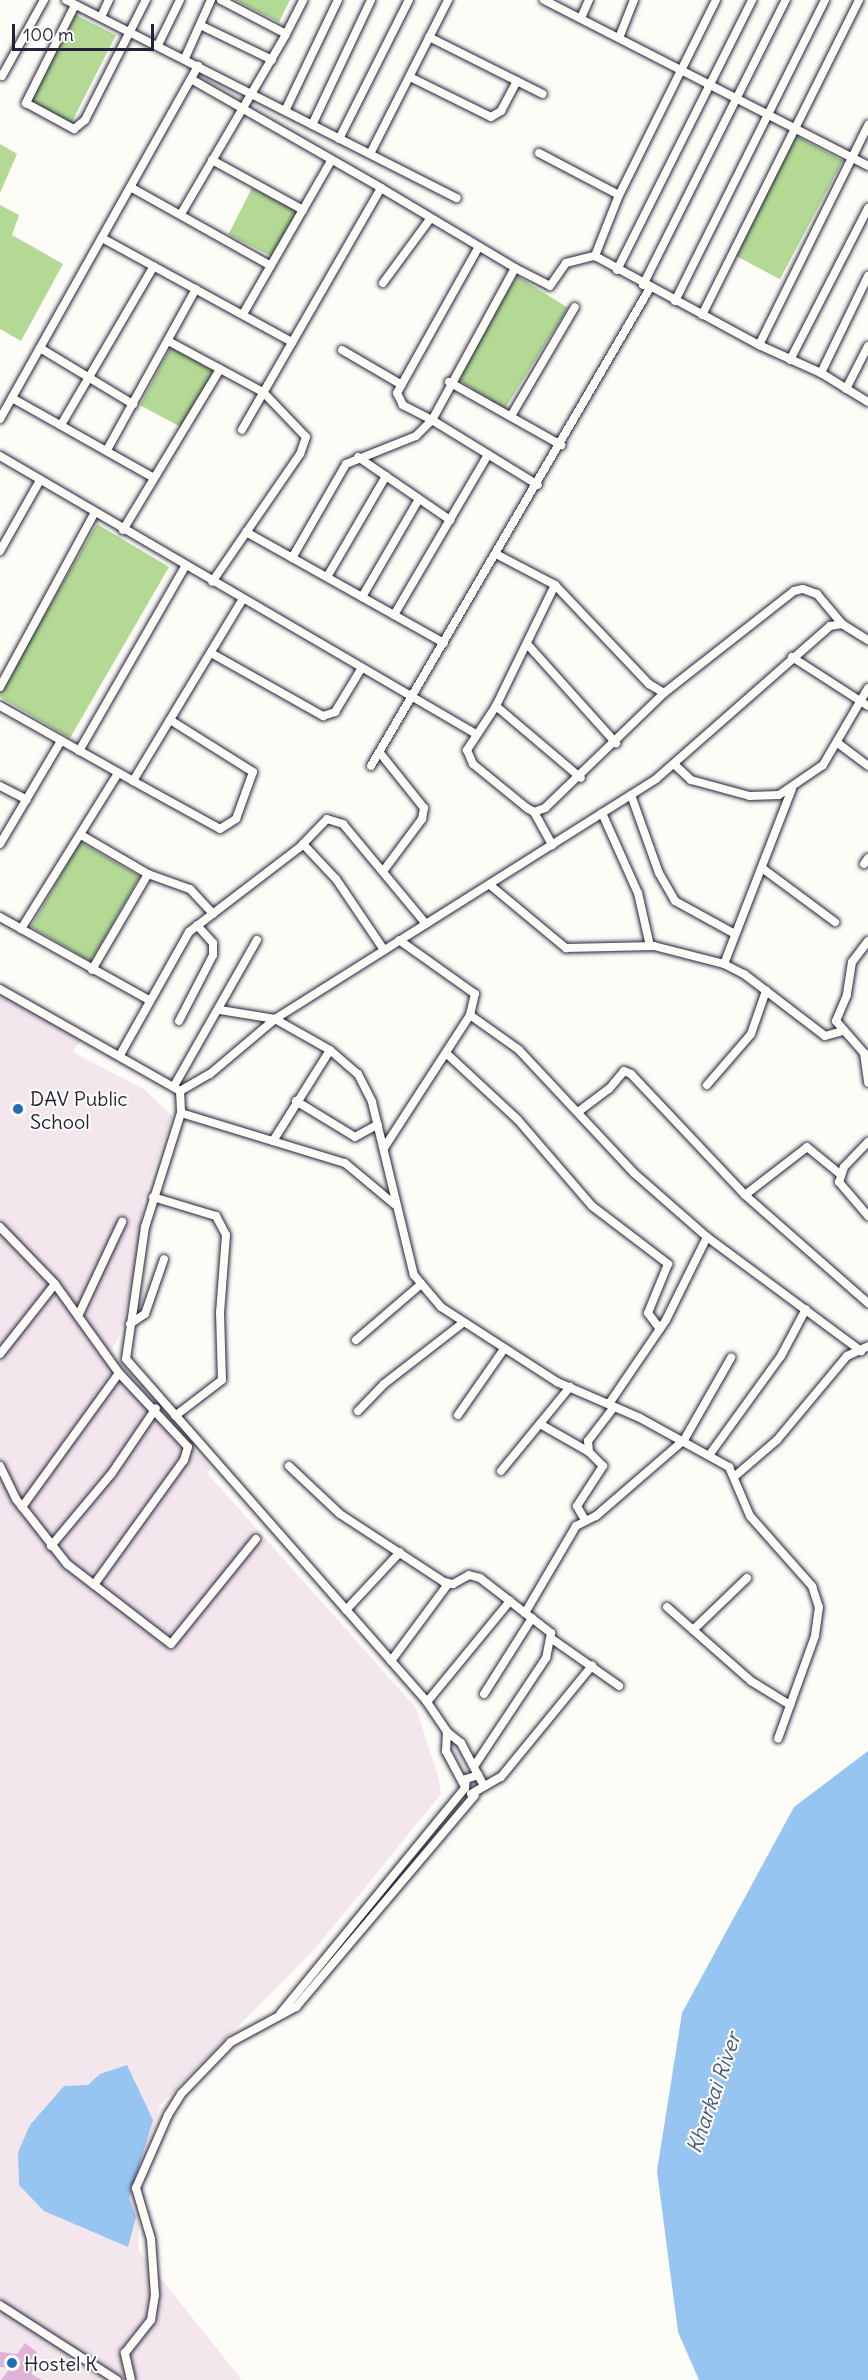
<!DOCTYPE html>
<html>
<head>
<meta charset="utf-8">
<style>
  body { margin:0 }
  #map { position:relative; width:868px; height:2380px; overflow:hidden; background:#fdfcf7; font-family:Delius,sans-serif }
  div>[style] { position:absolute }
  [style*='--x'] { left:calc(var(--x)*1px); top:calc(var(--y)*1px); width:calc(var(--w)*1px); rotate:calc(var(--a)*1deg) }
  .built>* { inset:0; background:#f4e6ed }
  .green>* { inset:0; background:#b3d995; transform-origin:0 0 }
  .water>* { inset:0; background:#96c5f1 }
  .building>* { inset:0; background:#dfb2d7 }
  .roads { filter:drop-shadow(0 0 2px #22223b) drop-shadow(0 0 2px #22223b) }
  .street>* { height:8px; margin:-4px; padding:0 4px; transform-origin:4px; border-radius:4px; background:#fdfcf7 }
  .dots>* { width:16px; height:16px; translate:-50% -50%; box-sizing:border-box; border:3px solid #fdfcf7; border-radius:50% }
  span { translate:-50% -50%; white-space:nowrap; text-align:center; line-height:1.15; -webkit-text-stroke:4.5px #fdfcf7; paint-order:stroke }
  .poi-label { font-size:20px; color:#22223b }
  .left { translate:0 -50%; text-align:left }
  .water-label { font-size:21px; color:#4b5b7b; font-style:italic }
  .scale { position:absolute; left:12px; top:24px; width:142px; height:27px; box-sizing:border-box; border:3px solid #22223b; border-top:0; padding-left:8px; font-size:18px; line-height:21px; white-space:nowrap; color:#22223b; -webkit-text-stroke:4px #fdfcf7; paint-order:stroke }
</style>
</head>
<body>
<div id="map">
  <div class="built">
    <i style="clip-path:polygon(0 994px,81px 1039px,73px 1052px,145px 1090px,172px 1116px,143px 1201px,139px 1254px,119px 1336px,109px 1354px,211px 1469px,207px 1473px,416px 1708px,439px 1779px,441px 1794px,315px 1949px,160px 2105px,133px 2197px,139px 2215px,138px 2250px,242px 2380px,0 2380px)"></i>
  </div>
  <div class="green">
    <i style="clip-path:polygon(235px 0,290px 0,279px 22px)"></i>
    <i style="left:74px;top:14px;width:47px;height:99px;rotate:27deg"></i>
    <i style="left:796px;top:136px;width:53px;height:134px;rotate:28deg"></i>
    <i style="clip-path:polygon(0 144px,17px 154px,0 193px)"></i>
    <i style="left:252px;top:188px;width:51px;height:52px;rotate:27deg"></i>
    <i style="clip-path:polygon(0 205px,19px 215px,12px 235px,63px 264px,21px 341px,0 329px)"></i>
    <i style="left:517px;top:276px;width:60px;height:119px;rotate:32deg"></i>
    <i style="left:171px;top:347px;width:49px;height:66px;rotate:28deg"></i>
    <i style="clip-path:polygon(97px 524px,169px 567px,70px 738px,0 697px,0 692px)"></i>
    <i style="left:80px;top:842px;width:69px;height:98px;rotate:30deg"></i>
  </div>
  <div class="water">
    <i style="clip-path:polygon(868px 1751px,868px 2380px,699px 2380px,678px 2332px,657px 2171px,682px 2013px,794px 1807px)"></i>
    <i style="clip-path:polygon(127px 2065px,153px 2120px,129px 2198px,136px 2217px,128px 2247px,44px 2211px,19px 2185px,18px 2152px,30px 2125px,64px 2086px,88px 2085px,100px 2074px)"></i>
  </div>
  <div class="building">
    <i style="clip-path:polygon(25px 2343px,37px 2352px,28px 2363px,36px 2368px,31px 2374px,42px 2380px,1px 2380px,10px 2368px,0 2367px,0 2352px,17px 2354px)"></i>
  </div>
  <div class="roads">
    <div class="street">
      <i style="--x:66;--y:0;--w:438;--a:26.9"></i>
      <i style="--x:221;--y:0;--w:73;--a:27.6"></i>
      <i style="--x:286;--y:34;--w:38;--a:-63"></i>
      <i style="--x:544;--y:0;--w:364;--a:27.1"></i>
      <i style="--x:716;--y:0;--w:218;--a:116.4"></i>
      <i style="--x:619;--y:195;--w:66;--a:111.5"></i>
      <i style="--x:595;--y:256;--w:187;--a:28.5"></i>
      <i style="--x:759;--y:345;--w:68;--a:24.3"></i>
      <i style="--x:75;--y:5;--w:110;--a:116.6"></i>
      <i style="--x:26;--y:103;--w:55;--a:28.4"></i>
      <i style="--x:74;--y:129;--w:14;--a:-39"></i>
      <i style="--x:85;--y:120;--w:135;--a:-63.1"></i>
      <i style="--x:101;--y:17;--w:19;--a:-65"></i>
      <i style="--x:581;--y:18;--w:20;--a:-66"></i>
      <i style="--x:200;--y:25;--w:80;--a:25.9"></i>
      <i style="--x:429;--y:37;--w:127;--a:26.6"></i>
      <i style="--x:619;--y:38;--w:41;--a:-68.5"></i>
      <i style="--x:158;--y:45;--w:50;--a:-63.9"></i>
      <i style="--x:185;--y:58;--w:64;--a:-65.9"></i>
      <i style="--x:2;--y:76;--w:87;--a:-61.1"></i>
      <i style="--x:410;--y:77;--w:90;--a:26.3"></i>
      <i style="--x:491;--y:117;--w:12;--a:-31"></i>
      <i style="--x:501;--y:111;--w:34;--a:-62"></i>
      <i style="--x:191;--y:79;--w:219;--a:29.8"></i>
      <i style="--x:381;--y:188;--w:279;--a:119.9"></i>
      <i style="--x:285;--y:111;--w:123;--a:-64.5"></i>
      <i style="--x:312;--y:125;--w:138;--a:-64.7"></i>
      <i style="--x:339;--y:139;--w:156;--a:-63.3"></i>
      <i style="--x:539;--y:153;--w:90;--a:27.7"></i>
      <i style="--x:370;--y:154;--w:173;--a:-63.1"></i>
      <i style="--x:212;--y:160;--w:104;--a:28.8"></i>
      <i style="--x:132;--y:188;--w:159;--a:29.3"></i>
      <i style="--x:381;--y:188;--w:156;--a:30.8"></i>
      <i style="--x:515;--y:268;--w:173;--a:118.6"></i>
      <i style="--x:432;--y:420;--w:124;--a:31.5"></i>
      <i style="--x:181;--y:214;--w:208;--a:-59.7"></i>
      <i style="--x:102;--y:238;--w:217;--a:28.7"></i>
      <i style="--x:515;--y:268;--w:39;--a:27"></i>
      <i style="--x:550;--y:286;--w:28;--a:-55"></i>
      <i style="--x:566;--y:263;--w:30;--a:-14"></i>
      <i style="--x:617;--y:270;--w:302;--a:-63.4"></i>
      <i style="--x:868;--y:276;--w:108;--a:115.9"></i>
      <i style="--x:821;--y:373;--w:55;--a:31.7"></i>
      <i style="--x:383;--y:283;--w:79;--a:-53.7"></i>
      <i style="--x:643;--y:285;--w:319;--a:-63.4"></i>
      <i style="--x:675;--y:301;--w:336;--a:-63.5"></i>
      <i style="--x:243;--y:314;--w:177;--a:-60.1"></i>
      <i style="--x:702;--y:315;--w:352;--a:-63.5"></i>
      <i style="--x:170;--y:342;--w:106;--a:28.3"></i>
      <i style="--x:263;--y:392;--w:62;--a:46.3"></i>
      <i style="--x:306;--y:437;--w:18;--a:109"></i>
      <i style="--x:300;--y:454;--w:155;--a:124.5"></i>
      <i style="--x:759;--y:345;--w:246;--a:-63.6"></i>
      <i style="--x:40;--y:348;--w:109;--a:31.1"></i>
      <i style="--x:342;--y:350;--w:69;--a:30.3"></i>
      <i style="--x:790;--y:360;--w:171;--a:-62.8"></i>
      <i style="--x:449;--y:382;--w:129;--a:29.4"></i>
      <i style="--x:846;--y:389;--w:48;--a:-62.9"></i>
      <i style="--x:12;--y:398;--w:161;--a:29.4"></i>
      <i style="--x:511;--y:416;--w:126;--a:-59.6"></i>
      <i style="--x:0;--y:419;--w:405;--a:-60.7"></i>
      <i style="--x:61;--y:425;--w:184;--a:-59.7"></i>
      <i style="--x:107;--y:450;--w:184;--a:-61.1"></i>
      <i style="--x:0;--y:456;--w:551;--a:30.29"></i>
      <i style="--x:358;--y:457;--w:112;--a:34.4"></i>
      <i style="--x:123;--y:530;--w:188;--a:-58.9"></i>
      <i style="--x:246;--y:532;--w:227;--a:29.3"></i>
      <i style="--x:0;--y:551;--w:79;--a:-60.5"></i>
      <i style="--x:496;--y:554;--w:67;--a:27.7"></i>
      <i style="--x:555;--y:585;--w:137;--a:46.5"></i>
      <i style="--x:649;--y:684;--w:17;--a:31"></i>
      <i style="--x:664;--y:693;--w:165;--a:-38.1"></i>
      <i style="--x:794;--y:591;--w:9;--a:-13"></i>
      <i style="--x:803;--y:589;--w:15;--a:20"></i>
      <i style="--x:817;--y:594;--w:39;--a:50"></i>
      <i style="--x:292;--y:558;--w:108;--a:-60.1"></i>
      <i style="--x:346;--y:464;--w:75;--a:-21.8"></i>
      <i style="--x:416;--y:436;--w:23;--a:-45"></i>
      <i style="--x:432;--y:420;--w:33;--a:-153"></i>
      <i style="--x:403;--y:405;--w:13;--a:-117"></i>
      <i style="--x:397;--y:393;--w:166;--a:-60.8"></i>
      <i style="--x:327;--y:577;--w:117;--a:-59.7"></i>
      <i style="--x:555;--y:585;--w:135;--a:116"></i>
      <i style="--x:496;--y:706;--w:53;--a:123.4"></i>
      <i style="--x:467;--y:750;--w:15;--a:67"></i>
      <i style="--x:473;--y:764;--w:70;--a:39.2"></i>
      <i style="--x:527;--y:808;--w:8;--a:30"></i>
      <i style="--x:534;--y:812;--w:12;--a:-20"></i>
      <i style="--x:545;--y:808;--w:165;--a:-44"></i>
      <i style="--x:362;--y:597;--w:113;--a:-59.8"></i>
      <i style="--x:394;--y:615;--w:186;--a:-59.6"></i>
      <i style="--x:528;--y:645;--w:132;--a:48.1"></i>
      <i style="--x:211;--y:653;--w:129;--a:29.4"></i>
      <i style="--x:323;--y:716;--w:13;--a:-18"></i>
      <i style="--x:335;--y:712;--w:50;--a:-58.8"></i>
      <i style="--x:792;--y:657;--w:90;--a:32.8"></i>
      <i style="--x:0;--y:687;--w:197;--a:-61.5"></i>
      <i style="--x:0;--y:706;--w:153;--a:29.4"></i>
      <i style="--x:133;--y:781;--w:213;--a:-58.9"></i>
      <i style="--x:496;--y:706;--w:111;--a:40.3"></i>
      <i style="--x:839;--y:744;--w:36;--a:37"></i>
      <i style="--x:79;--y:751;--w:212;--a:-60.1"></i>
      <i style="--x:380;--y:753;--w:70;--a:51.3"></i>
      <i style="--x:424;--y:808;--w:11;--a:100"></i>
      <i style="--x:422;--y:819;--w:64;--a:126.7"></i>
      <i style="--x:675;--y:765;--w:22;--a:43"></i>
      <i style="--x:691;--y:780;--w:61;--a:15.2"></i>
      <i style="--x:750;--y:796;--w:29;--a:-2"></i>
      <i style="--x:779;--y:795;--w:53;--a:-34.3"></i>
      <i style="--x:823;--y:765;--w:89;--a:-59.7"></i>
      <i style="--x:371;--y:766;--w:553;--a:-59.73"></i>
      <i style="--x:133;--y:781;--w:99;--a:28.9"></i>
      <i style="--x:220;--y:829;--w:19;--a:-32"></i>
      <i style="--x:236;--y:819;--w:50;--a:-70.1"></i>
      <i style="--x:253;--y:772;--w:98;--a:-147.9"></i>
      <i style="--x:0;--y:786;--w:30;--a:27"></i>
      <i style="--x:631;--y:795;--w:83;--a:70.3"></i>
      <i style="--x:659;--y:873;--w:32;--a:60"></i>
      <i style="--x:675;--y:901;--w:68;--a:28.8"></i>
      <i style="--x:534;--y:812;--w:38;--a:61"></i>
      <i style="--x:602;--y:813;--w:88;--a:65.8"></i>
      <i style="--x:638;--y:893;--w:54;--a:77.2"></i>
      <i style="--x:81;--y:835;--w:78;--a:30.2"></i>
      <i style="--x:148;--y:874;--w:111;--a:120.3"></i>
      <i style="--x:0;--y:844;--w:120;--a:-59.4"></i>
      <i style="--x:303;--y:844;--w:48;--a:46.7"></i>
      <i style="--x:336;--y:879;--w:86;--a:55.9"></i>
      <i style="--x:864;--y:864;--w:7;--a:-56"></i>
      <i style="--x:762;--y:868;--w:91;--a:36.5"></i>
      <i style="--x:148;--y:874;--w:45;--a:19.7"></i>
      <i style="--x:190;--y:889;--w:34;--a:47"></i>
      <i style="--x:490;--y:885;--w:99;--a:39.7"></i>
      <i style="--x:566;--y:948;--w:88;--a:-1.3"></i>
      <i style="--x:654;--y:946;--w:72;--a:14.4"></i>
      <i style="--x:724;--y:964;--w:22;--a:27"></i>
      <i style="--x:744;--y:974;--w:102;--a:37.4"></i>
      <i style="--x:825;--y:1036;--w:18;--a:-16"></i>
      <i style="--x:0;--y:917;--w:171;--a:29.1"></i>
      <i style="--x:21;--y:929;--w:184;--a:-58.1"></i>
      <i style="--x:868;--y:941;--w:26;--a:127"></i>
      <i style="--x:852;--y:962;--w:33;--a:99"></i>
      <i style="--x:847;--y:995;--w:28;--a:113"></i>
      <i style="--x:836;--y:1021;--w:43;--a:48.8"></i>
      <i style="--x:864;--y:1053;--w:30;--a:82"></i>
      <i style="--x:724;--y:964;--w:188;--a:-68.8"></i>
      <i style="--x:0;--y:989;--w:207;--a:29.5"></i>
      <i style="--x:180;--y:1091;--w:22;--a:87"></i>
      <i style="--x:181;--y:1113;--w:120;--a:107.5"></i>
      <i style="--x:145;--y:1227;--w:133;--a:98.2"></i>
      <i style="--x:126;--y:1359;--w:456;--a:48.7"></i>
      <i style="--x:427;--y:1702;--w:36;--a:56"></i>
      <i style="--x:447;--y:1732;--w:18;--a:38"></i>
      <i style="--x:461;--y:1743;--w:36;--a:62"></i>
      <i style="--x:220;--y:1010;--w:56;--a:9.3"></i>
      <i style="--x:275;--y:1019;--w:63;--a:29.4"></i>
      <i style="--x:330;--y:1050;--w:37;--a:41"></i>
      <i style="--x:358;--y:1074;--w:31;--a:63"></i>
      <i style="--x:372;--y:1102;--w:178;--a:76.4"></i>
      <i style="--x:414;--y:1275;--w:42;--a:49.8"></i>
      <i style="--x:441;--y:1307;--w:138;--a:32.9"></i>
      <i style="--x:557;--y:1382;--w:90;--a:23.4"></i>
      <i style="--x:640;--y:1418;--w:102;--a:28.8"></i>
      <i style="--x:729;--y:1467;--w:53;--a:66.8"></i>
      <i style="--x:750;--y:1516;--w:94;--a:48.5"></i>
      <i style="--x:812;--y:1586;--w:22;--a:72"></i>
      <i style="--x:819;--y:1607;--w:29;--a:98"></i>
      <i style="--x:815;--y:1636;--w:109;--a:109.8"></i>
      <i style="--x:470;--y:1015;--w:60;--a:35.5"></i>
      <i style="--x:519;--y:1050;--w:168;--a:46.9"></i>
      <i style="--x:634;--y:1173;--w:97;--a:41.2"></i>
      <i style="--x:707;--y:1237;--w:93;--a:116.3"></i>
      <i style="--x:666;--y:1320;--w:102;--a:124.2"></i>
      <i style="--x:179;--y:1021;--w:74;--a:-62.7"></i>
      <i style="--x:213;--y:955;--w:12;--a:-90"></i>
      <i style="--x:213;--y:943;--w:24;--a:-132"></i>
      <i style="--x:446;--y:1053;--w:98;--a:42.9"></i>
      <i style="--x:518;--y:1120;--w:113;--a:49.3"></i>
      <i style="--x:592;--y:1206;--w:96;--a:37.3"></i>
      <i style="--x:668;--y:1264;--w:53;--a:112.2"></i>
      <i style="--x:648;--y:1313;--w:20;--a:53"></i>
      <i style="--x:120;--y:1055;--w:141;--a:-60.7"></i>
      <i style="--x:189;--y:932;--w:138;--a:-37.4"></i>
      <i style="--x:299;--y:848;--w:40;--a:-46"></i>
      <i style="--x:327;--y:819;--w:17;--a:17"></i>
      <i style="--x:343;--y:824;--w:130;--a:50.3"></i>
      <i style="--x:707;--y:1085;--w:67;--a:-49.2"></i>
      <i style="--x:751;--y:1034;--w:46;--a:-70.8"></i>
      <i style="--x:174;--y:1086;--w:168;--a:-60.4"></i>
      <i style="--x:180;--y:1091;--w:34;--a:-30"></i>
      <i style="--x:210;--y:1074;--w:85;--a:-40.2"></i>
      <i style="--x:275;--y:1019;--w:450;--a:-32.2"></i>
      <i style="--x:656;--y:779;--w:232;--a:-41.3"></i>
      <i style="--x:830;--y:626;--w:12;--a:-9"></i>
      <i style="--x:842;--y:624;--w:31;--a:32"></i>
      <i style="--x:296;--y:1101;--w:69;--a:31.4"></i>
      <i style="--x:355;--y:1137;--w:26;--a:-29"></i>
      <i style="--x:578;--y:1112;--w:39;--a:-37"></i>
      <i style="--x:609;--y:1089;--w:23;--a:-50"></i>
      <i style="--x:624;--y:1071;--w:8;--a:23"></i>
      <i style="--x:631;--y:1074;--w:166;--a:46.7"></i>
      <i style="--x:745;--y:1195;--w:164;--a:41.3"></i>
      <i style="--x:181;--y:1113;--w:171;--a:17"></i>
      <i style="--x:345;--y:1163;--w:64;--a:39.9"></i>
      <i style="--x:273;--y:1141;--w:107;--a:-57.9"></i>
      <i style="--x:868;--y:1142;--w:35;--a:134"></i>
      <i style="--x:844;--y:1167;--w:16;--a:108"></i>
      <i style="--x:839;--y:1182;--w:45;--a:49.5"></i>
      <i style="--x:384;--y:1148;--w:158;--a:-57.1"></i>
      <i style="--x:470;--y:1015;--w:22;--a:-77"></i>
      <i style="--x:475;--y:994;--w:93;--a:-144.6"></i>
      <i style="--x:745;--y:1195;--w:78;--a:-37.7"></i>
      <i style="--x:807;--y:1147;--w:43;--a:39.3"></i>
      <i style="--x:153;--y:1197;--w:66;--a:16.8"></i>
      <i style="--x:216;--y:1216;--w:21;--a:62"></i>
      <i style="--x:226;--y:1235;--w:78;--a:94.4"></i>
      <i style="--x:220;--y:1313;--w:67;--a:88.3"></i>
      <i style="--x:222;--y:1380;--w:59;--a:142.5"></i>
      <i style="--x:0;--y:1227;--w:79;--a:46"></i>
      <i style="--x:55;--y:1284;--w:110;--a:54.3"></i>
      <i style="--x:119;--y:1373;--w:101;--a:47"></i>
      <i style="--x:188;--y:1447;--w:14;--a:107"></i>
      <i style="--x:184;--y:1460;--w:154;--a:125.8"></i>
      <i style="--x:707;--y:1237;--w:192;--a:36.5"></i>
      <i style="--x:79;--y:1314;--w:102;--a:-64.9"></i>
      <i style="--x:130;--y:1324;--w:18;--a:-34"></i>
      <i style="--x:145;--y:1314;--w:58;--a:-70.9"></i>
      <i style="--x:356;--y:1340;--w:86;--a:-40.7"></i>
      <i style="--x:0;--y:1354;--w:89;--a:-51.8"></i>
      <i style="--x:358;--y:1411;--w:37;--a:-46"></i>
      <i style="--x:384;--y:1384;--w:101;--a:-37.8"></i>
      <i style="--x:458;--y:1415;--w:80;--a:-55.1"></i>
      <i style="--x:540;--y:1424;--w:56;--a:29.7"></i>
      <i style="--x:710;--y:1454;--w:121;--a:-54.1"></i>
      <i style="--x:781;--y:1356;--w:53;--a:-62"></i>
      <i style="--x:0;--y:1466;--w:37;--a:64"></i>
      <i style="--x:16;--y:1499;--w:83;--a:51.9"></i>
      <i style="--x:67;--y:1564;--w:131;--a:37.6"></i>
      <i style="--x:171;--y:1644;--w:135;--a:-51"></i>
      <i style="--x:289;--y:1466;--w:70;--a:43.3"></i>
      <i style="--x:340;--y:1514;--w:124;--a:33.2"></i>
      <i style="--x:444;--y:1582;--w:9;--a:13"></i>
      <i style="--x:453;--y:1584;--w:18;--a:-29"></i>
      <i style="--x:469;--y:1575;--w:11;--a:15"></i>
      <i style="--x:480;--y:1578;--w:90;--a:37.8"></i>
      <i style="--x:551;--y:1633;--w:25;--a:101"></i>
      <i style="--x:546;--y:1658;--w:128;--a:123.6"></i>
      <i style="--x:501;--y:1471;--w:109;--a:-50.6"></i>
      <i style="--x:734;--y:1477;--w:57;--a:-40.7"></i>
      <i style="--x:777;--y:1440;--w:109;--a:-50.2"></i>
      <i style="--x:847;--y:1356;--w:23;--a:-25"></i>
      <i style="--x:22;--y:1507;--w:165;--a:-54.1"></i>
      <i style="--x:585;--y:1520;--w:16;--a:-120"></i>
      <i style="--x:577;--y:1506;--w:48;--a:-57"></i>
      <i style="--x:603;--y:1466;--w:20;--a:-135"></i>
      <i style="--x:589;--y:1452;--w:11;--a:-95"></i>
      <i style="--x:588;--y:1441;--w:43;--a:-52.6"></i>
      <i style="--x:51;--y:1546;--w:95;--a:-50.1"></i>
      <i style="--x:112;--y:1473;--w:78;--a:-55.9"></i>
      <i style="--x:667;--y:1607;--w:112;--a:41.4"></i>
      <i style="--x:751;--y:1681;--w:46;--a:31.6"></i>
      <i style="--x:346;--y:1610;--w:79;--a:-47"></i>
      <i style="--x:525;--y:1613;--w:101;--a:-59.6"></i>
      <i style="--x:576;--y:1526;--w:22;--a:-27"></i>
      <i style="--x:596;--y:1516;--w:116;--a:-40.8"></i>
      <i style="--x:684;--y:1440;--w:95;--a:-60.2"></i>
      <i style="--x:693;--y:1630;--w:75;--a:-43.9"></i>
      <i style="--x:552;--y:1639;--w:82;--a:35"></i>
      <i style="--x:391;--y:1661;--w:96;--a:-53.5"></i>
      <i style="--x:484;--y:1694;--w:90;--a:-57.7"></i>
      <i style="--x:427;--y:1702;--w:131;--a:-50.6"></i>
      <i style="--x:447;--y:1732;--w:19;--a:93"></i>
      <i style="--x:446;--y:1751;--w:38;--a:62"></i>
      <i style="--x:471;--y:1794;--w:34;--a:-30"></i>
      <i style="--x:501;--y:1777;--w:144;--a:-50.7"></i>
      <i style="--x:280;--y:2014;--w:292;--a:-50.7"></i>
      <i style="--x:465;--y:1788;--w:9;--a:-84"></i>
      <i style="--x:466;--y:1779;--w:13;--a:-18"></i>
      <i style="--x:478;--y:1775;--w:13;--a:61"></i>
      <i style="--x:0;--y:2305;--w:139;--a:32.7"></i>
      <i style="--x:131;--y:2380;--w:28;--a:-103"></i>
      <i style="--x:125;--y:2353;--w:42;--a:-51.8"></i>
      <i style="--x:151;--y:2320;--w:25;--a:-81"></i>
      <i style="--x:155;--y:2295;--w:56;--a:-94.1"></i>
      <i style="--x:151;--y:2239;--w:53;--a:-106.4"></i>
      <i style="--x:136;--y:2188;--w:80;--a:-66.3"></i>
      <i style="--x:168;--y:2115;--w:25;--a:-58"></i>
      <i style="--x:181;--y:2094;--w:72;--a:-46.1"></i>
      <i style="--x:231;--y:2042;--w:74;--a:-28.3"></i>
      <i style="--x:296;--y:2007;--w:277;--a:-49.8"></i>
    </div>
  </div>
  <div class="dots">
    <i style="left:18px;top:1109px;background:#1f6fb2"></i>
    <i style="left:12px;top:2363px;background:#1f6fb2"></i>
  </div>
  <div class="poi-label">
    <span class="left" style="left:30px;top:1110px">DAV Public<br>School</span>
    <span class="left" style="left:24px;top:2363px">Hostel K</span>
  </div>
  <div class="water-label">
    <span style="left:714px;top:2093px;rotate:-71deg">Kharkai River</span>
  </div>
  <div class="scale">100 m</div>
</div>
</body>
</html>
